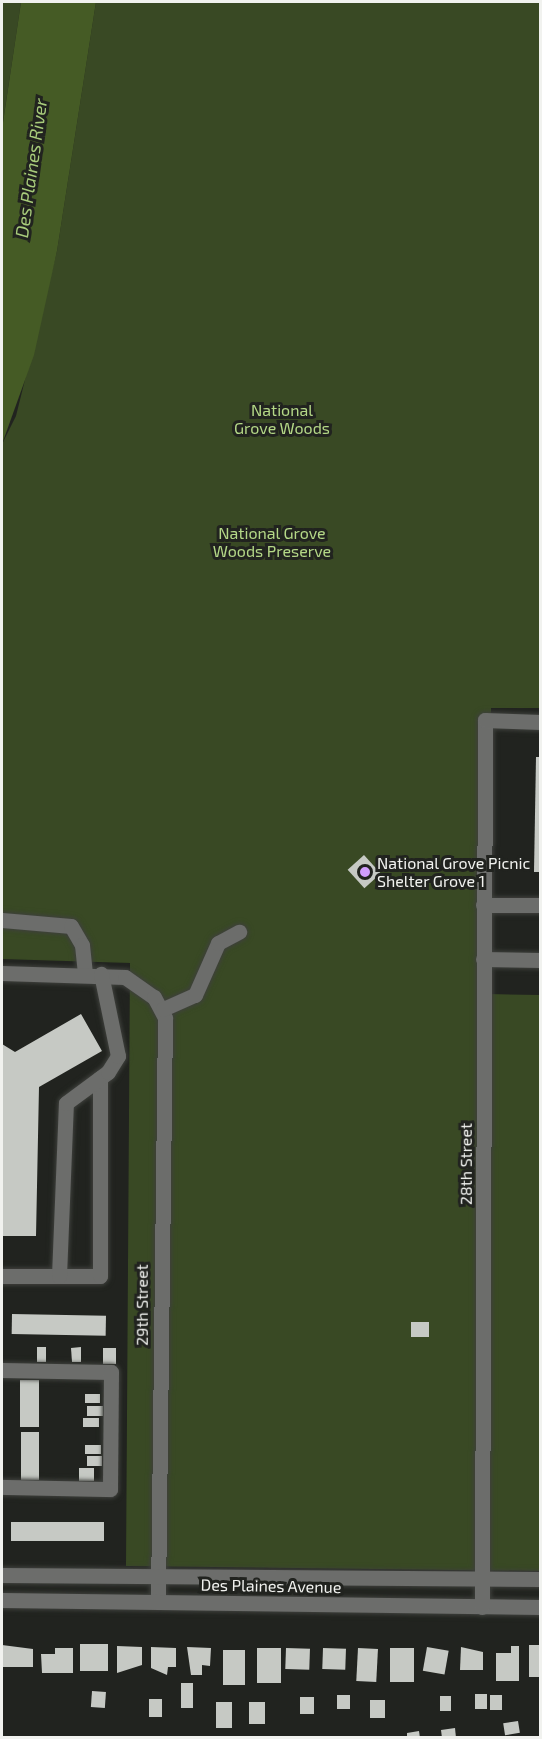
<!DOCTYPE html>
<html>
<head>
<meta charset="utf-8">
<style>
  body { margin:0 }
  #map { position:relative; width:542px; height:1739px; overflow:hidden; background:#21231f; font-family:"Exo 2",sans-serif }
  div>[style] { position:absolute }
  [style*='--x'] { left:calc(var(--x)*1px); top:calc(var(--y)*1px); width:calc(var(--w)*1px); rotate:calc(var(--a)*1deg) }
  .green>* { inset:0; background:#394924 }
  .water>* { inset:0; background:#455b25 }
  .building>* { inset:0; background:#c6c9c4; transform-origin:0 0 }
  .roads { filter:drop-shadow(0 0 2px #3e403c) drop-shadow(0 0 2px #3e403c) }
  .minor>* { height:15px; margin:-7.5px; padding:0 7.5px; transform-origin:7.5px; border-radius:7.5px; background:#6c6d6b }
  .dots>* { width:16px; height:16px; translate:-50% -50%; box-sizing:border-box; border:3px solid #21231f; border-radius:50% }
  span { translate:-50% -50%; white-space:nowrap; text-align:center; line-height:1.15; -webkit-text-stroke:6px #21231f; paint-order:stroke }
  .park-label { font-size:16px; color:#b4d887 }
  .poi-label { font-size:16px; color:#f1f2ef }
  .left { translate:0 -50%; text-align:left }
  .street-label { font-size:16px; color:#f1f2ef }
  .water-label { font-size:18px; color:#a8cc7b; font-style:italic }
  .frame { position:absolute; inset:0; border:3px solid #f1f2ef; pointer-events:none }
</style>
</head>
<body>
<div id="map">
  <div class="green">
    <i style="clip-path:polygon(2px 2px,21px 2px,2px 129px)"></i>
    <i style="clip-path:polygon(96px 2px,540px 2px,540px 708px,491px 708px,488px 994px,540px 995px,540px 1571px,126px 1566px,130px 963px,2px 959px,2px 444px,16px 416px,57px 251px)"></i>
  </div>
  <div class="water">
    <i style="clip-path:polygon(21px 2px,96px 2px,57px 251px,34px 355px,2px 444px,2px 129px)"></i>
  </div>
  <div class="building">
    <i style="clip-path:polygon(536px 757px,540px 757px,540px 872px,534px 872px)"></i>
    <i style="left:364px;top:855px;width:25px;height:22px;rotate:48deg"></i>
    <i style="clip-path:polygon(81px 1014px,102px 1051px,39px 1087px,36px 1236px,2px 1236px,2px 1044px,15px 1052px)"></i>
    <i style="left:12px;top:1314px;width:94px;height:20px;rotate:1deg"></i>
    <i style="left:411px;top:1322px;width:18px;height:15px"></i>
    <i style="left:37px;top:1347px;width:9px;height:15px"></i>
    <i style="clip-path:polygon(81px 1347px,81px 1362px,72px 1362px,71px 1348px)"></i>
    <i style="left:103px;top:1348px;width:13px;height:16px"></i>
    <i style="left:20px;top:1380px;width:19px;height:47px"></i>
    <i style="left:85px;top:1394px;width:15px;height:9px"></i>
    <i style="left:87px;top:1406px;width:16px;height:10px"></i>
    <i style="left:83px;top:1418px;width:16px;height:9px"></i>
    <i style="left:21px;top:1432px;width:18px;height:48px"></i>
    <i style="left:85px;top:1445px;width:16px;height:9px"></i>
    <i style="left:87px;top:1456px;width:15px;height:10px"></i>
    <i style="left:79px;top:1468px;width:15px;height:13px"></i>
    <i style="left:11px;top:1522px;width:93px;height:19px"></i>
    <i style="left:80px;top:1644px;width:28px;height:27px"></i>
    <i style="clip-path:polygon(2px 1645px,33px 1649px,33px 1667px,2px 1667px)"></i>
    <i style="left:529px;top:1645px;width:11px;height:32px"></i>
    <i style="clip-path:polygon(117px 1646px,142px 1647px,142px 1665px,117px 1673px)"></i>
    <i style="clip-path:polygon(511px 1646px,519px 1646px,519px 1681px,496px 1681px,496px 1653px,511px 1653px)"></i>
    <i style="clip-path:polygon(151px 1647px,176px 1648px,176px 1667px,168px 1667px,167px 1675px,151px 1668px)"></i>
    <i style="clip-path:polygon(187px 1647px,211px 1648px,210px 1666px,202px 1665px,202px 1675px,191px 1675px)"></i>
    <i style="left:427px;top:1647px;width:22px;height:24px;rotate:10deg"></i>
    <i style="clip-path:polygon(461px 1647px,483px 1652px,483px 1670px,460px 1670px)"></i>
    <i style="clip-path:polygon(55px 1648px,73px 1648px,73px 1673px,42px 1673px,41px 1654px,55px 1654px)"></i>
    <i style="left:257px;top:1648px;width:24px;height:35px"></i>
    <i style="left:286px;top:1648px;width:24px;height:21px;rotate:2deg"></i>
    <i style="left:323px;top:1648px;width:23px;height:21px;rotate:2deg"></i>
    <i style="left:358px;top:1648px;width:20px;height:33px;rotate:3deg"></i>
    <i style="left:390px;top:1648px;width:24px;height:34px"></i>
    <i style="left:223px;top:1650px;width:22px;height:35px"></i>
    <i style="left:181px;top:1683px;width:12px;height:25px"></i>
    <i style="left:92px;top:1691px;width:14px;height:16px;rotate:4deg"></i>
    <i style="left:475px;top:1694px;width:12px;height:15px"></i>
    <i style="left:337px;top:1695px;width:13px;height:14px"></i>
    <i style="left:490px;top:1695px;width:12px;height:15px"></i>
    <i style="left:440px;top:1696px;width:11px;height:15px"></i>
    <i style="left:300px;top:1697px;width:14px;height:17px"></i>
    <i style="left:149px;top:1699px;width:13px;height:18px"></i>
    <i style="left:370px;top:1700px;width:15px;height:18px"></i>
    <i style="left:216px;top:1702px;width:16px;height:26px"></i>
    <i style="left:249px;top:1702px;width:16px;height:22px"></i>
    <i style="left:518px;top:1721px;width:12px;height:15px;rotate:81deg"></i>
    <i style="clip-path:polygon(455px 1728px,456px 1738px,442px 1738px,441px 1730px)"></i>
    <i style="clip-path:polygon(419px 1731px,420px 1738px,407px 1738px,407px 1733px)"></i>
  </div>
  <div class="roads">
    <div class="minor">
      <i style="--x:483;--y:905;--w:57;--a:0"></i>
      <i style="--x:2;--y:920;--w:69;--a:5"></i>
      <i style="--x:71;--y:926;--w:22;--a:60"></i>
      <i style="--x:82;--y:945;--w:29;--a:84"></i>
      <i style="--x:483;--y:959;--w:57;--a:1"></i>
      <i style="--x:2;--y:973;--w:123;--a:1.9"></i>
      <i style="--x:125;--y:977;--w:35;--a:35"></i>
      <i style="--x:154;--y:997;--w:24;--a:62"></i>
      <i style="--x:165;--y:1018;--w:584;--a:90.69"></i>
      <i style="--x:163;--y:1009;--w:35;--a:-24"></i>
      <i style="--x:195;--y:995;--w:57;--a:-66.1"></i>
      <i style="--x:218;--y:943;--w:24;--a:-28"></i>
      <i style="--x:2;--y:1276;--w:98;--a:0"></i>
      <i style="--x:100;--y:1276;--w:198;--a:-90"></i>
      <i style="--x:59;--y:1276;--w:173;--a:-87.7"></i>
      <i style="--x:66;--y:1103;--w:52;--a:-36.4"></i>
      <i style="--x:108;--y:1072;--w:19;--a:-58"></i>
      <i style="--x:118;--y:1056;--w:84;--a:-101.7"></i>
      <i style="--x:2;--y:1370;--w:109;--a:1.1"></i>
      <i style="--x:111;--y:1372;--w:117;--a:90.5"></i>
      <i style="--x:110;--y:1489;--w:108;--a:-178.9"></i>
      <i style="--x:2;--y:1575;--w:538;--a:0.43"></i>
      <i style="--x:2;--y:1600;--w:538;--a:0.75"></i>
      <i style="--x:482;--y:1607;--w:887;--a:-89.81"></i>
      <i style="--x:485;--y:720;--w:55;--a:2.1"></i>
    </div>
  </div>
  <div class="dots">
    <i style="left:365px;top:872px;background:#d19dfe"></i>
  </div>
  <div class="park-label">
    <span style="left:282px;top:419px">National<br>Grove Woods</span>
    <span style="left:272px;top:542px">National Grove<br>Woods Preserve</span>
  </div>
  <div class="poi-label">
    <span class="left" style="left:377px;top:872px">National Grove Picnic<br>Shelter Grove 1</span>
  </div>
  <div class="street-label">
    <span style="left:466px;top:1164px;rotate:-90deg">28th Street</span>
    <span style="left:142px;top:1305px;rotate:-90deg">29th Street</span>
    <span style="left:271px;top:1586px;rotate:1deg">Des Plaines Avenue</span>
  </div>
  <div class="water-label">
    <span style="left:31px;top:168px;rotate:-82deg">Des Plaines River</span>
  </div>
  <div class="frame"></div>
</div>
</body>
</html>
